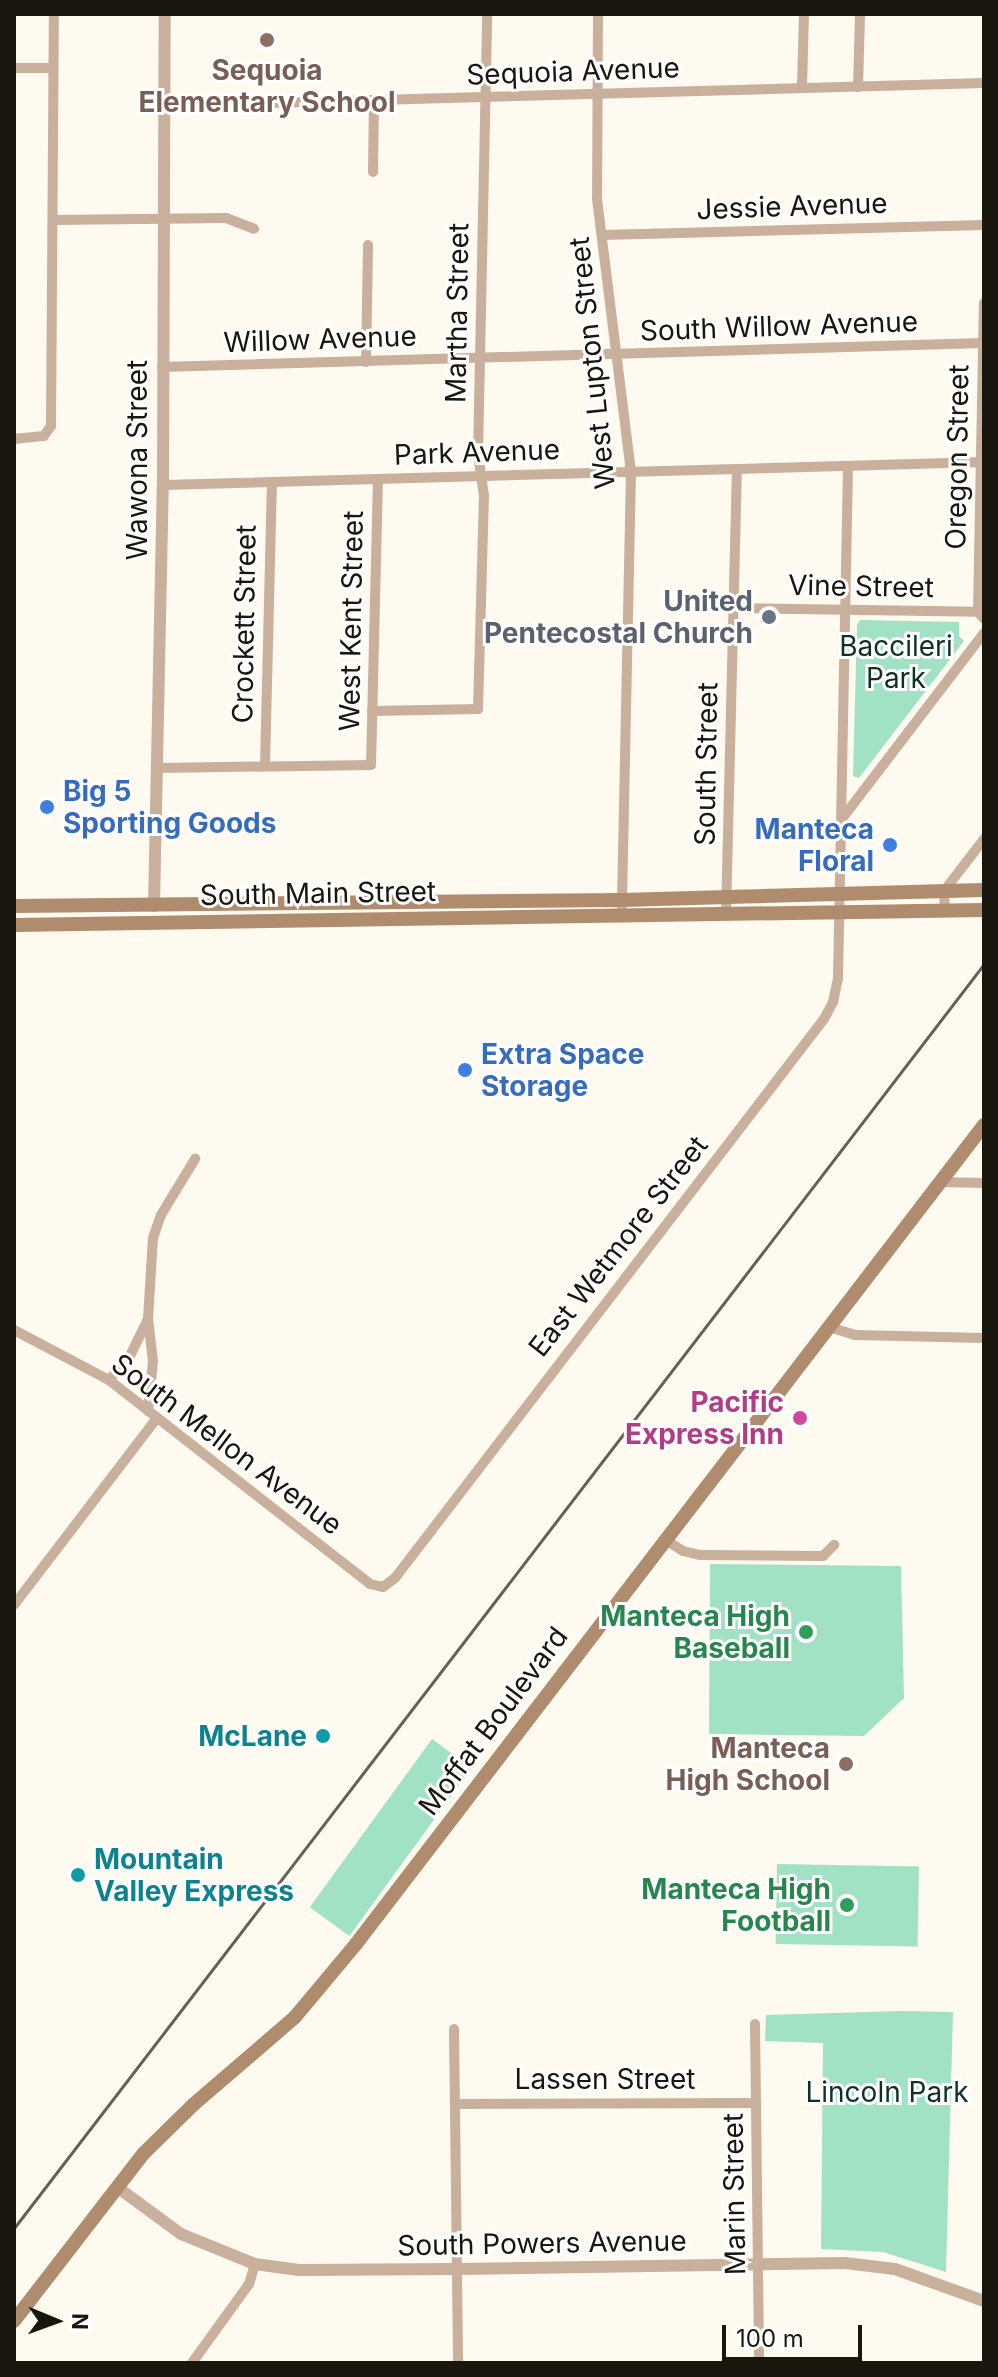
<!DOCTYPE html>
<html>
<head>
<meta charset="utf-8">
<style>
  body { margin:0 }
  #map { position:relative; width:998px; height:2377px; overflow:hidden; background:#fefaf0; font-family:Inter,sans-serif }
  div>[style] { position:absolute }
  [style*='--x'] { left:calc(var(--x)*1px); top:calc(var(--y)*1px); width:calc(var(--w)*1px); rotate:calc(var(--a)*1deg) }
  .green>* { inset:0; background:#a1e2c4; transform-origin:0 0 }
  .minor>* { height:10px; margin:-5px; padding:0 5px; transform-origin:5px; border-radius:5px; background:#c9b09c }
  .tertiary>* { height:12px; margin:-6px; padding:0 6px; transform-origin:6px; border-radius:6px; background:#c9b09c }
  .secondary>* { height:14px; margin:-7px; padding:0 7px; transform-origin:7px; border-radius:7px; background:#af8c6e }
  .rail>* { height:3px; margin:-1.5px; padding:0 1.5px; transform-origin:1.5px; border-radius:1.5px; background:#646058 }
  .dots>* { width:22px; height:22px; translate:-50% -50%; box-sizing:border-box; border:4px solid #fff; border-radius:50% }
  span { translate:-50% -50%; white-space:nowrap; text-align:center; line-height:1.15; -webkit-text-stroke:6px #fff; paint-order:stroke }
  .education-label { font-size:28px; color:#785e54; font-weight:700 }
  .right { translate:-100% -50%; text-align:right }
  .street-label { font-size:28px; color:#19160e }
  .worship-label { font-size:28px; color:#5b616d; font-weight:700 }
  .park-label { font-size:28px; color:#0e3124 }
  .shop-label { font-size:28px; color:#366cbe; font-weight:700 }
  .left { translate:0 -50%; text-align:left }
  .hotel-label { font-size:28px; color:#b23c85; font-weight:700 }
  .leisure-label { font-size:28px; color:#27864d; font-weight:700 }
  .culture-label { font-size:28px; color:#0d838f; font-weight:700 }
  .frame { position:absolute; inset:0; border:16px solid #19160e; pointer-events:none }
  .north { position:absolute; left:16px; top:2281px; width:80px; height:80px; -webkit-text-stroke:6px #fff; paint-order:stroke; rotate:91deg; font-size:22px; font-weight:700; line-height:32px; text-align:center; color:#19160e }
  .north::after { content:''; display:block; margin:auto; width:28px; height:36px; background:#19160e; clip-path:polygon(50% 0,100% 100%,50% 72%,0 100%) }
  .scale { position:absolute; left:722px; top:2325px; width:140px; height:36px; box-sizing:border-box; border:4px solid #19160e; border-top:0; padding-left:10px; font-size:24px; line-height:28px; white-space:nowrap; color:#19160e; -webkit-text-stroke:6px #fff; paint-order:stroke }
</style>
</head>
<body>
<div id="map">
  <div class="green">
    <i style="clip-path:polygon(860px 620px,959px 622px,959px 636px,964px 641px,859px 778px,853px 776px,857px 625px)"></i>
    <i style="clip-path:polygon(710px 1564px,901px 1566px,904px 1698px,864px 1736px,709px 1734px)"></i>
    <i style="left:432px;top:1739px;width:49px;height:208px;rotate:36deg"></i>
    <i style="left:777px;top:1864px;width:142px;height:80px;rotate:1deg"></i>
    <i style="clip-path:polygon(900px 2011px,953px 2012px,946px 2272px,883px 2252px,821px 2249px,823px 2043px,765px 2041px,766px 2015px)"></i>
  </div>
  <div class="minor">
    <i style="--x:598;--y:14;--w:185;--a:90.3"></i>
    <i style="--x:597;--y:199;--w:275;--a:82.9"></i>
    <i style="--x:631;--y:472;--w:435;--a:91.2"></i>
    <i style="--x:14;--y:68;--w:38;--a:0"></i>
    <i style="--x:858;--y:87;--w:73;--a:-88.4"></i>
    <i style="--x:802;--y:88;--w:74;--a:-88.5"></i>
    <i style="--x:163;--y:106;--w:821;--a:-1.6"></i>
    <i style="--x:373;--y:172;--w:71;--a:-89.2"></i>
    <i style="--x:53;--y:220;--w:173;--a:-0.7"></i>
    <i style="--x:226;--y:218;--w:30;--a:21"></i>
    <i style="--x:602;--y:235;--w:382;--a:-1.5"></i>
    <i style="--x:366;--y:362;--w:117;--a:-89"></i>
    <i style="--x:162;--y:367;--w:821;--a:-1.67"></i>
    <i style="--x:14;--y:439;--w:30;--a:-6"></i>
    <i style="--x:44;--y:436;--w:12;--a:-55"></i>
    <i style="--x:51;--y:426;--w:412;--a:-89.6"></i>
    <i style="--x:163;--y:485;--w:821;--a:-1.6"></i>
    <i style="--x:734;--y:608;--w:244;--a:0.9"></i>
    <i style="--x:978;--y:612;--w:9;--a:49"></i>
    <i style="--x:978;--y:612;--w:309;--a:-88.9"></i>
    <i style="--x:372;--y:711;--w:106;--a:-1.1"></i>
    <i style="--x:478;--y:709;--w:213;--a:-88.4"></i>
    <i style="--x:484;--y:496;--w:42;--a:-98.1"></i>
    <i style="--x:478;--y:454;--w:440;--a:-88.8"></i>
    <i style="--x:265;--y:766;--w:283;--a:-88.6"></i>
    <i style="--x:156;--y:768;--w:215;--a:-0.8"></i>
    <i style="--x:371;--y:765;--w:285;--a:-88.6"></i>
    <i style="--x:841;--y:820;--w:235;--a:-52.6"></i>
    <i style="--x:945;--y:911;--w:20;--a:-93"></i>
    <i style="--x:944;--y:891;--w:66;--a:-52.4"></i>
    <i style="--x:726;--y:915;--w:445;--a:-88.6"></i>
    <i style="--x:939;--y:1182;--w:45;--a:1.3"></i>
    <i style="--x:829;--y:1327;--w:27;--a:17"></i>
    <i style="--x:855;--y:1335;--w:129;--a:1.3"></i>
    <i style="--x:14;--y:1330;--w:107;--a:27.8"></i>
    <i style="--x:109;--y:1380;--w:331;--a:38"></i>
    <i style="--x:370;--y:1584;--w:13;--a:13"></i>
    <i style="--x:383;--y:1587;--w:15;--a:-37"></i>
    <i style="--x:395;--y:1578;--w:705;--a:-52.5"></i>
    <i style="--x:824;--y:1019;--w:19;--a:-62"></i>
    <i style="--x:833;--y:1002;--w:25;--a:-78"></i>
    <i style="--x:838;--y:978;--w:512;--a:-88.88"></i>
    <i style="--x:109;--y:1380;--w:32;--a:-49"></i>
    <i style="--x:130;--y:1356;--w:41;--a:-64.1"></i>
    <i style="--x:148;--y:1319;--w:81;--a:-86.5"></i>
    <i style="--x:153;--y:1238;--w:24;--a:-71"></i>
    <i style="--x:161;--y:1215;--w:66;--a:-58.7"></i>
    <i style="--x:148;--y:1411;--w:50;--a:-84.3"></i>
    <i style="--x:153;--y:1361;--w:42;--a:-96.8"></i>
    <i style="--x:664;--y:1539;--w:22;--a:32"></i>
    <i style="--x:683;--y:1551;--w:18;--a:13"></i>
    <i style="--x:701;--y:1555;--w:122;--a:0.5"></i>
    <i style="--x:823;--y:1556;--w:16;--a:-45"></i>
    <i style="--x:14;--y:1605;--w:235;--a:-52.6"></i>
    <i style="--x:755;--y:2024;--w:339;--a:89.3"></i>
    <i style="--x:454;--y:2029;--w:334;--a:89.3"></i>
    <i style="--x:455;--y:2104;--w:301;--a:-0.2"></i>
    <i style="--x:192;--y:2363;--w:97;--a:-54.2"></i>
    <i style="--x:249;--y:2284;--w:21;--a:-73"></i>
  </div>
  <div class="tertiary">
    <i style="--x:154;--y:906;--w:421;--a:-88.8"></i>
    <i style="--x:163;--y:485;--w:471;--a:-89.8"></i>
    <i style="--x:117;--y:2187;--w:79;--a:36.3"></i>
    <i style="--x:181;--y:2234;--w:80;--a:22.1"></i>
    <i style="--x:255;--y:2264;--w:44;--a:7.8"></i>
    <i style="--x:299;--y:2270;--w:157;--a:-0.4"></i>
    <i style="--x:456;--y:2269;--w:389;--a:-0.9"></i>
    <i style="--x:845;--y:2263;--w:50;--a:6.8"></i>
    <i style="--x:895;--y:2269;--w:95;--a:19.8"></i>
  </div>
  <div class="secondary">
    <i style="--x:14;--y:906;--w:608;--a:-0.57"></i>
    <i style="--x:622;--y:900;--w:362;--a:-1.6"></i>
    <i style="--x:14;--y:925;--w:970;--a:-0.89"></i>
    <i style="--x:14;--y:2321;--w:212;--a:-52.3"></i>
    <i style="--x:144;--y:2153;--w:70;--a:-44.4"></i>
    <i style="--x:194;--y:2104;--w:133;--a:-40.7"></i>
    <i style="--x:295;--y:2017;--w:95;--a:-50.1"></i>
    <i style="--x:356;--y:1944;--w:1032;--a:-52.52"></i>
  </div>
  <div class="rail">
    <i style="--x:14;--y:2228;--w:1593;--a:-52.5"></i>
  </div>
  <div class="dots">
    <i style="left:267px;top:40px;background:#8d6e63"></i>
    <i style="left:769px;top:617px;background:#6b7280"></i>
    <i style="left:47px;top:807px;background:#3f7fe0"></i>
    <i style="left:890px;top:845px;background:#3f7fe0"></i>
    <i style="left:465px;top:1070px;background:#3f7fe0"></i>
    <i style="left:800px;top:1418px;background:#d1479c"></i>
    <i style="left:806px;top:1632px;background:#2e9e5b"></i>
    <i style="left:323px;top:1736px;background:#0f9aa8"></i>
    <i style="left:846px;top:1764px;background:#8d6e63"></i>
    <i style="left:78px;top:1875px;background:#0f9aa8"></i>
    <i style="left:847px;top:1905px;background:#2e9e5b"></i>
  </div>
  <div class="education-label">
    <span style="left:267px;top:86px">Sequoia<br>Elementary School</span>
    <span class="right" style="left:830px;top:1764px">Manteca<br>High School</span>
  </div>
  <div class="street-label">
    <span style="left:573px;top:71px;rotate:-2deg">Sequoia Avenue</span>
    <span style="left:792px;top:206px;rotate:-2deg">Jessie Avenue</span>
    <span style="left:457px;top:313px;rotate:-89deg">Martha Street</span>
    <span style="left:779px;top:326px;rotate:-2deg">South Willow Avenue</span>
    <span style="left:320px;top:339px;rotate:-2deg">Willow Avenue</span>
    <span style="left:592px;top:363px;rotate:-96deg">West Lupton Street</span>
    <span style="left:477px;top:452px;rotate:-2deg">Park Avenue</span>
    <span style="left:957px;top:457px;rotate:-89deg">Oregon Street</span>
    <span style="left:137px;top:460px;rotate:-90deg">Wawona Street</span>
    <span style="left:861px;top:586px;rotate:1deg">Vine Street</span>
    <span style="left:351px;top:621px;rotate:-89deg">West Kent Street</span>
    <span style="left:244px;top:624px;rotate:-89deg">Crockett Street</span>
    <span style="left:706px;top:764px;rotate:-89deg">South Street</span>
    <span style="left:318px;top:893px;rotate:-1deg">South Main Street</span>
    <span style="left:618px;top:1246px;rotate:-52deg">East Wetmore Street</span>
    <span style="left:227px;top:1444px;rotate:37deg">South Mellon Avenue</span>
    <span style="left:493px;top:1721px;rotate:-53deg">Moffat Boulevard</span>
    <span style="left:605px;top:2079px">Lassen Street</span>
    <span style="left:734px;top:2194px;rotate:-91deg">Marin Street</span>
    <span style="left:542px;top:2243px;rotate:-1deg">South Powers Avenue</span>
  </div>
  <div class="worship-label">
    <span class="right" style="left:753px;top:617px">United<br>Pentecostal Church</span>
  </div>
  <div class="park-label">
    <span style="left:896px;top:662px">Baccileri<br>Park</span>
    <span style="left:887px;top:2092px">Lincoln Park</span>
  </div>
  <div class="shop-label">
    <span class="left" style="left:63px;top:807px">Big 5<br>Sporting Goods</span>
    <span class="right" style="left:874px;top:845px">Manteca<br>Floral</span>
    <span class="left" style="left:481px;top:1070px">Extra Space<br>Storage</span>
  </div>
  <div class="hotel-label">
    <span class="right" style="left:784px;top:1418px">Pacific<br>Express Inn</span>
  </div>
  <div class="leisure-label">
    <span class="right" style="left:790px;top:1632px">Manteca High<br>Baseball</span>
    <span class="right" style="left:831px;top:1905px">Manteca High<br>Football</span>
  </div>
  <div class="culture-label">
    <span class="right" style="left:307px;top:1736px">McLane</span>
    <span class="left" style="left:94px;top:1875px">Mountain<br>Valley Express</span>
  </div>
  <div class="frame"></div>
  <div class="north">N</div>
  <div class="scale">100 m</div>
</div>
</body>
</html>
